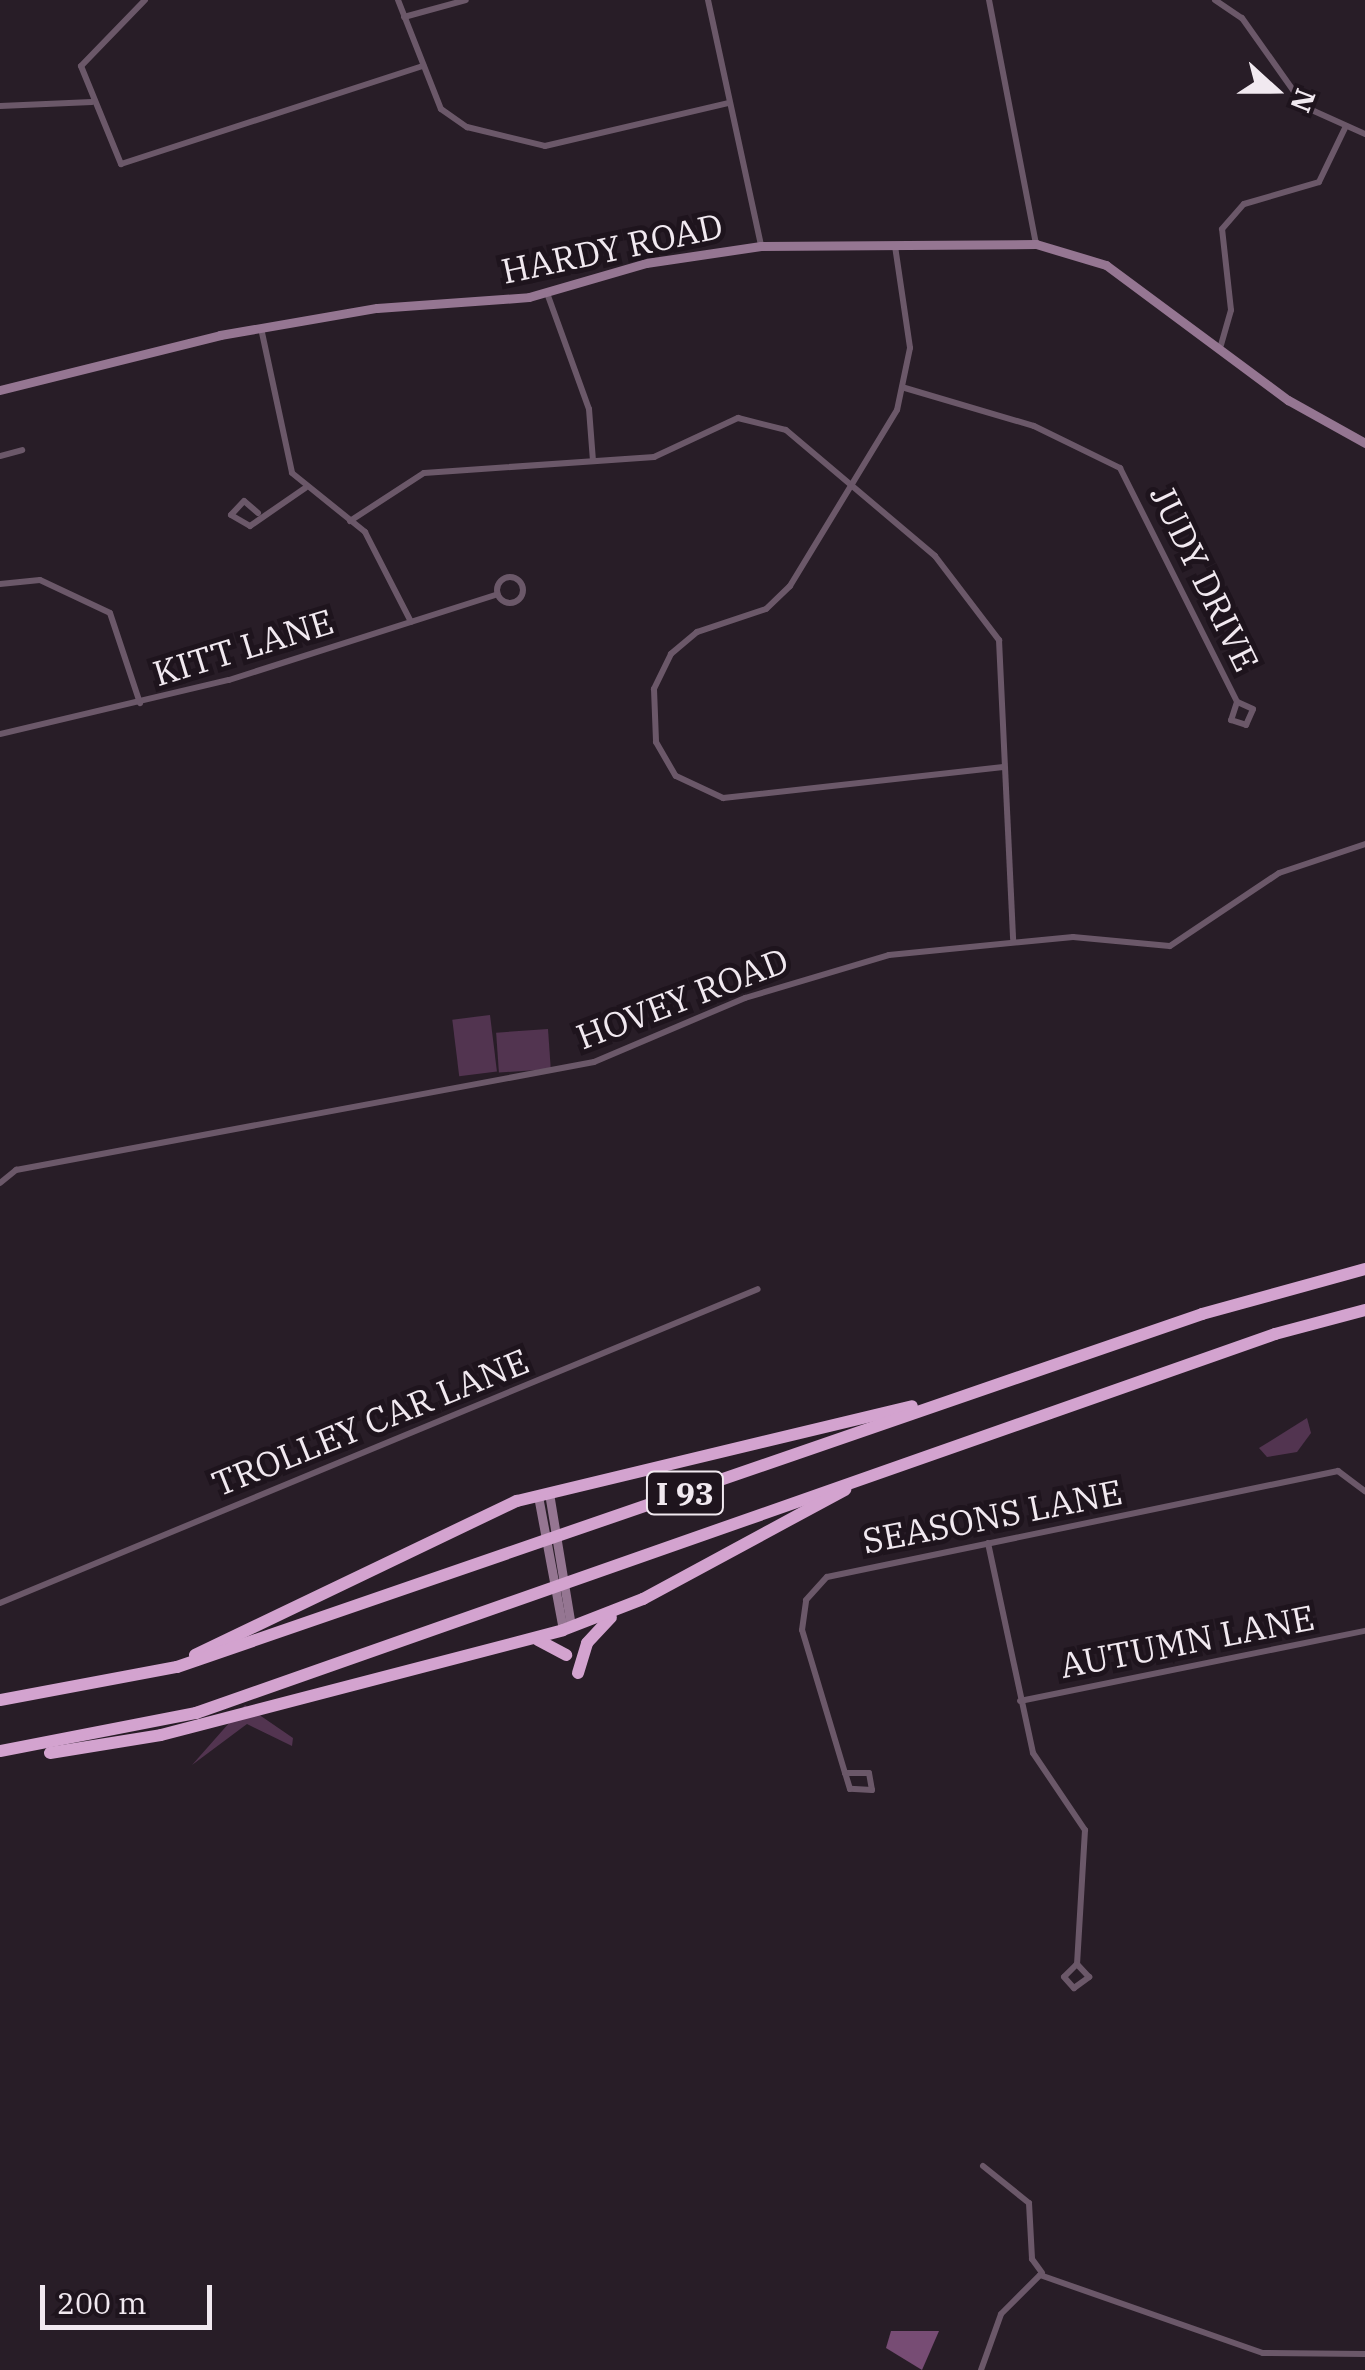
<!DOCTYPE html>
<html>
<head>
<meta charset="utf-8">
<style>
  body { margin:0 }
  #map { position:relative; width:1365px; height:2370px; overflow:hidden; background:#281d27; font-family:"IBM Plex Serif",serif }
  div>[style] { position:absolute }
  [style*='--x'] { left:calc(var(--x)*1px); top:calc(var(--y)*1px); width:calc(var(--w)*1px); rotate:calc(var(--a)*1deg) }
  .green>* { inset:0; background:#523450; transform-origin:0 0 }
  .water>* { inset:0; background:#774c74 }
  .street>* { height:6px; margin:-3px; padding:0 3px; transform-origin:3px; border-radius:3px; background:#6b5869 }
  .street>.ring { margin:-3px; padding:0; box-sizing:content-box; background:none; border:6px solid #6b5869; border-radius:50% }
  .secondary>* { height:9px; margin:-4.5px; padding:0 4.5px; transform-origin:4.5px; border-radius:4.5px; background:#957692 }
  .highway>* { height:12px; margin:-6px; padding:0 6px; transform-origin:6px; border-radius:6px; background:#d3a3cf }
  span { translate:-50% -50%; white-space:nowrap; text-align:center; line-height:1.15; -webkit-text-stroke:10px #1e141d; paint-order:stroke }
  .shield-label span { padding:2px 8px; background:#1e141d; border:2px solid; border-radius:8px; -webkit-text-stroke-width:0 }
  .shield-label { font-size:32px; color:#f1e9f0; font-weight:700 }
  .street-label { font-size:35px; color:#f1e9f0 }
  .north { position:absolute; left:1225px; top:40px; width:100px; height:100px; -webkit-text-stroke:8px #1e141d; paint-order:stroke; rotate:111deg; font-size:28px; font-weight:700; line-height:40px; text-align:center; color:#f1e9f0 }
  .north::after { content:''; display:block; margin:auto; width:35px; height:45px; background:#f1e9f0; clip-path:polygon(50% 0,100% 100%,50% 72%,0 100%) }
  .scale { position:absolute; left:40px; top:2285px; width:172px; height:45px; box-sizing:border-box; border:5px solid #f1e9f0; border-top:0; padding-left:12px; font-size:30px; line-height:35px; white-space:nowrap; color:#f1e9f0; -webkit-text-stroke:8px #1e141d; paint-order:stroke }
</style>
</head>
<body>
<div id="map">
  <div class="green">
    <i style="left:490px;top:1015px;width:57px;height:38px;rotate:83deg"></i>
    <i style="left:548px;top:1029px;width:40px;height:52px;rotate:86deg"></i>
    <i style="clip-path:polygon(1307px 1418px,1311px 1433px,1297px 1452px,1267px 1457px,1259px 1448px)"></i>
    <i style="clip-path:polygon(245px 1705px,293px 1738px,292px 1746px,247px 1724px,192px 1765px)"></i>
  </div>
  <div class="water">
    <i style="clip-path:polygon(891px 2331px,939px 2331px,922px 2370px,886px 2348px)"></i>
  </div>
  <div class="street">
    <i style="--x:145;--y:0;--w:92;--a:134.1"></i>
    <i style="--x:81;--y:66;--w:106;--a:67.8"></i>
    <i style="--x:121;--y:164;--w:318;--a:-18"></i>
    <i style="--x:398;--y:0;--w:117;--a:68.5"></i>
    <i style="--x:441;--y:109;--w:32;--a:35"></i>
    <i style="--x:467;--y:127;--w:80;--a:13.7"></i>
    <i style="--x:545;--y:146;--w:189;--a:-13.2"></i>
    <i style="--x:708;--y:0;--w:252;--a:77.8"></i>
    <i style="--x:989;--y:0;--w:248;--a:79.1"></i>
    <i style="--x:1215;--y:0;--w:32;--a:34"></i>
    <i style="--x:1242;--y:18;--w:109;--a:54.7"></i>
    <i style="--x:1305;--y:107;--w:66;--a:24.2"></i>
    <i style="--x:404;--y:17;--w:64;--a:-15.3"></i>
    <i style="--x:0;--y:106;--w:92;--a:-2.5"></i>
    <i style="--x:895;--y:246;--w:103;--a:81.6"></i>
    <i style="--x:910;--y:348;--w:63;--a:101.8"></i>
    <i style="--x:897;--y:410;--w:206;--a:121.3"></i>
    <i style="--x:790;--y:586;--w:33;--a:136"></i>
    <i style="--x:766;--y:609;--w:73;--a:161.6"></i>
    <i style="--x:697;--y:632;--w:34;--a:140"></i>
    <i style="--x:671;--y:654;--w:39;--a:116"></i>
    <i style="--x:654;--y:689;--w:53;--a:87.8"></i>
    <i style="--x:656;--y:742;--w:39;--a:60"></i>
    <i style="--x:676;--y:776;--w:52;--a:25.1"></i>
    <i style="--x:723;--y:798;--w:282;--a:-6.3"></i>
    <i style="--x:547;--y:293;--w:123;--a:70.1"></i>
    <i style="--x:589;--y:409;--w:52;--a:85.6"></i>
    <i style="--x:261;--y:328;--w:148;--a:77.9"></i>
    <i style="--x:292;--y:473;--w:94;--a:38.9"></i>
    <i style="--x:365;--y:532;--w:101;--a:62.9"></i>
    <i style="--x:1221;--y:345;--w:36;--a:-74"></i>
    <i style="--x:1231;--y:310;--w:81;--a:-96.3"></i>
    <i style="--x:1222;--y:229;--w:33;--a:-49"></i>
    <i style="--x:1244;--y:204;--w:78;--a:-16.3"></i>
    <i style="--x:1319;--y:182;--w:60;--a:-64.3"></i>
    <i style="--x:905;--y:388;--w:134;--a:16.4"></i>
    <i style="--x:1034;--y:426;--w:96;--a:26"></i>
    <i style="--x:1120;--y:468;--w:262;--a:63.4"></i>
    <i style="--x:1237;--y:702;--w:19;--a:108"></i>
    <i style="--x:1231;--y:720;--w:16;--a:18"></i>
    <i style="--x:1246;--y:725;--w:17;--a:-66"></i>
    <i style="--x:1253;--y:709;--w:17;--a:-156"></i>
    <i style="--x:0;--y:456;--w:23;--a:-15"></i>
    <i style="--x:258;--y:513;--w:18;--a:-139"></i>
    <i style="--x:244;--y:501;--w:19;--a:133"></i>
    <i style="--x:231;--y:515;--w:22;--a:30"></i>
    <i style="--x:250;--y:526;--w:67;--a:-34.6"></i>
    <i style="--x:350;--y:521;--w:88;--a:-33"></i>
    <i style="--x:424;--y:473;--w:231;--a:-4"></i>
    <i style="--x:654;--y:457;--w:93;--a:-24.9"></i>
    <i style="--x:738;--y:418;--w:49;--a:14"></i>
    <i style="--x:786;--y:430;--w:195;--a:40.2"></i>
    <i style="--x:935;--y:556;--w:106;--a:52.7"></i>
    <i style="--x:999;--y:640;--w:299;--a:87.3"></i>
    <i class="ring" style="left:497px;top:577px;width:20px;height:20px"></i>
    <i style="--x:0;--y:584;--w:40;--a:-5.7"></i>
    <i style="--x:40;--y:580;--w:77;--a:25.2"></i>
    <i style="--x:110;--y:613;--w:95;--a:71.6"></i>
    <i style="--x:0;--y:734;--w:235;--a:-13.3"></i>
    <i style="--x:229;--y:680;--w:282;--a:-17.7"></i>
    <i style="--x:0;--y:1183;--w:21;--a:-39"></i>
    <i style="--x:16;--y:1170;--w:588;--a:-10.58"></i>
    <i style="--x:594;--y:1062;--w:164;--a:-23"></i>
    <i style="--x:745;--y:998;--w:150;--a:-16.6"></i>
    <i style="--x:889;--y:955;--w:185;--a:-5.6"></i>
    <i style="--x:1073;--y:937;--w:97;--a:5.3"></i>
    <i style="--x:1170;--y:946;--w:131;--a:-33.8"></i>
    <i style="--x:1279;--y:873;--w:91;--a:-18.6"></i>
    <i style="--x:988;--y:1543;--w:215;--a:77.9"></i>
    <i style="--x:1033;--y:1753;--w:93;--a:56"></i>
    <i style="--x:1085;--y:1830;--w:134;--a:93.4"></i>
    <i style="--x:1077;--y:1964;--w:18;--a:135"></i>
    <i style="--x:1064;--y:1977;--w:15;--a:48"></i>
    <i style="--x:1074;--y:1988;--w:19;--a:-36"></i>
    <i style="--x:1089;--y:1977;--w:18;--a:-133"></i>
    <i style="--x:0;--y:1603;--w:820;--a:-22.5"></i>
    <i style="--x:1020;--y:1701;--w:352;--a:-11.5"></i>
    <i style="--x:845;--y:1773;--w:24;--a:0"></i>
    <i style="--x:869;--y:1773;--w:17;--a:80"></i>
    <i style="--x:872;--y:1790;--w:22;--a:-177"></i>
    <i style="--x:850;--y:1789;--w:17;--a:-107"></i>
    <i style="--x:845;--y:1773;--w:149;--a:-106.7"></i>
    <i style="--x:802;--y:1630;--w:30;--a:-82"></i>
    <i style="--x:806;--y:1600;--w:31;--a:-48"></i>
    <i style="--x:827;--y:1577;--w:522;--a:-11.72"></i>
    <i style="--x:1338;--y:1471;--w:34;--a:37"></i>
    <i style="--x:983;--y:2166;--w:59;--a:38.8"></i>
    <i style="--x:1029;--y:2203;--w:56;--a:86.9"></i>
    <i style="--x:1032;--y:2259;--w:17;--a:54"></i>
    <i style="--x:981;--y:2370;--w:59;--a:-70.3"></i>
    <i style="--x:1001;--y:2314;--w:55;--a:-45"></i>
    <i style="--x:1040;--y:2275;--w:236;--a:19.3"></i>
    <i style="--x:1263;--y:2353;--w:102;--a:0.6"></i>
  </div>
  <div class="secondary">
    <i style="--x:0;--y:390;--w:227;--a:-14"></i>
    <i style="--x:220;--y:335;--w:159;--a:-9.8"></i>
    <i style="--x:377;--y:308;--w:152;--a:-4.1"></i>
    <i style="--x:529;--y:297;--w:122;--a:-16.2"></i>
    <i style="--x:646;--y:263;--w:116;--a:-8.4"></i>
    <i style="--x:761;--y:246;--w:275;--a:-0.4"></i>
    <i style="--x:1036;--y:244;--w:73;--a:16.7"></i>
    <i style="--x:1106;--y:265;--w:227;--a:36.6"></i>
    <i style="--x:1288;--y:400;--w:88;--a:29.2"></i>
    <i style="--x:549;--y:1493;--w:135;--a:80.6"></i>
    <i style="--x:538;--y:1496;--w:136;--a:79.4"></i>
  </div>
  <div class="highway">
    <i style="--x:538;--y:1640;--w:32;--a:28"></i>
    <i style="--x:195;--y:1655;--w:357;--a:-25.6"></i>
    <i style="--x:517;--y:1501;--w:406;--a:-13.5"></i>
    <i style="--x:578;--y:1673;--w:31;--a:-73"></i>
    <i style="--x:587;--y:1643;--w:35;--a:-47"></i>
    <i style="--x:0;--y:1700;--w:180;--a:-10.6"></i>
    <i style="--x:177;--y:1667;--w:1084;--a:-19"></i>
    <i style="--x:1202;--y:1314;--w:169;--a:-15.4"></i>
    <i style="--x:0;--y:1751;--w:200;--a:-11"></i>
    <i style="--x:196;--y:1713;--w:1144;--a:-19.35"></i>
    <i style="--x:1275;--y:1334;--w:93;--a:-14.9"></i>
    <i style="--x:50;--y:1753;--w:112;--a:-9.2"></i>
    <i style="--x:161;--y:1735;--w:415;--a:-14.6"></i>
    <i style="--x:563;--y:1630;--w:86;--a:-21.2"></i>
    <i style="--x:643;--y:1599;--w:230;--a:-28.4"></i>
  </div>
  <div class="shield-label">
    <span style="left:685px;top:1493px">I 93</span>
  </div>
  <div class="street-label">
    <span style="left:612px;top:248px;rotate:-12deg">HARDY ROAD</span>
    <span style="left:1205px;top:578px;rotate:64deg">JUDY DRIVE</span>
    <span style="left:243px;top:647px;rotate:-17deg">KITT LANE</span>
    <span style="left:682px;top:998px;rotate:-21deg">HOVEY ROAD</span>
    <span style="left:370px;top:1422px;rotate:-22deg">TROLLEY CAR LANE</span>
    <span style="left:992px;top:1516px;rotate:-11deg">SEASONS LANE</span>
    <span style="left:1187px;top:1641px;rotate:-11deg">AUTUMN LANE</span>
  </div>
  <div class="north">N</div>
  <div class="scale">200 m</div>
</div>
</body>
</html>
